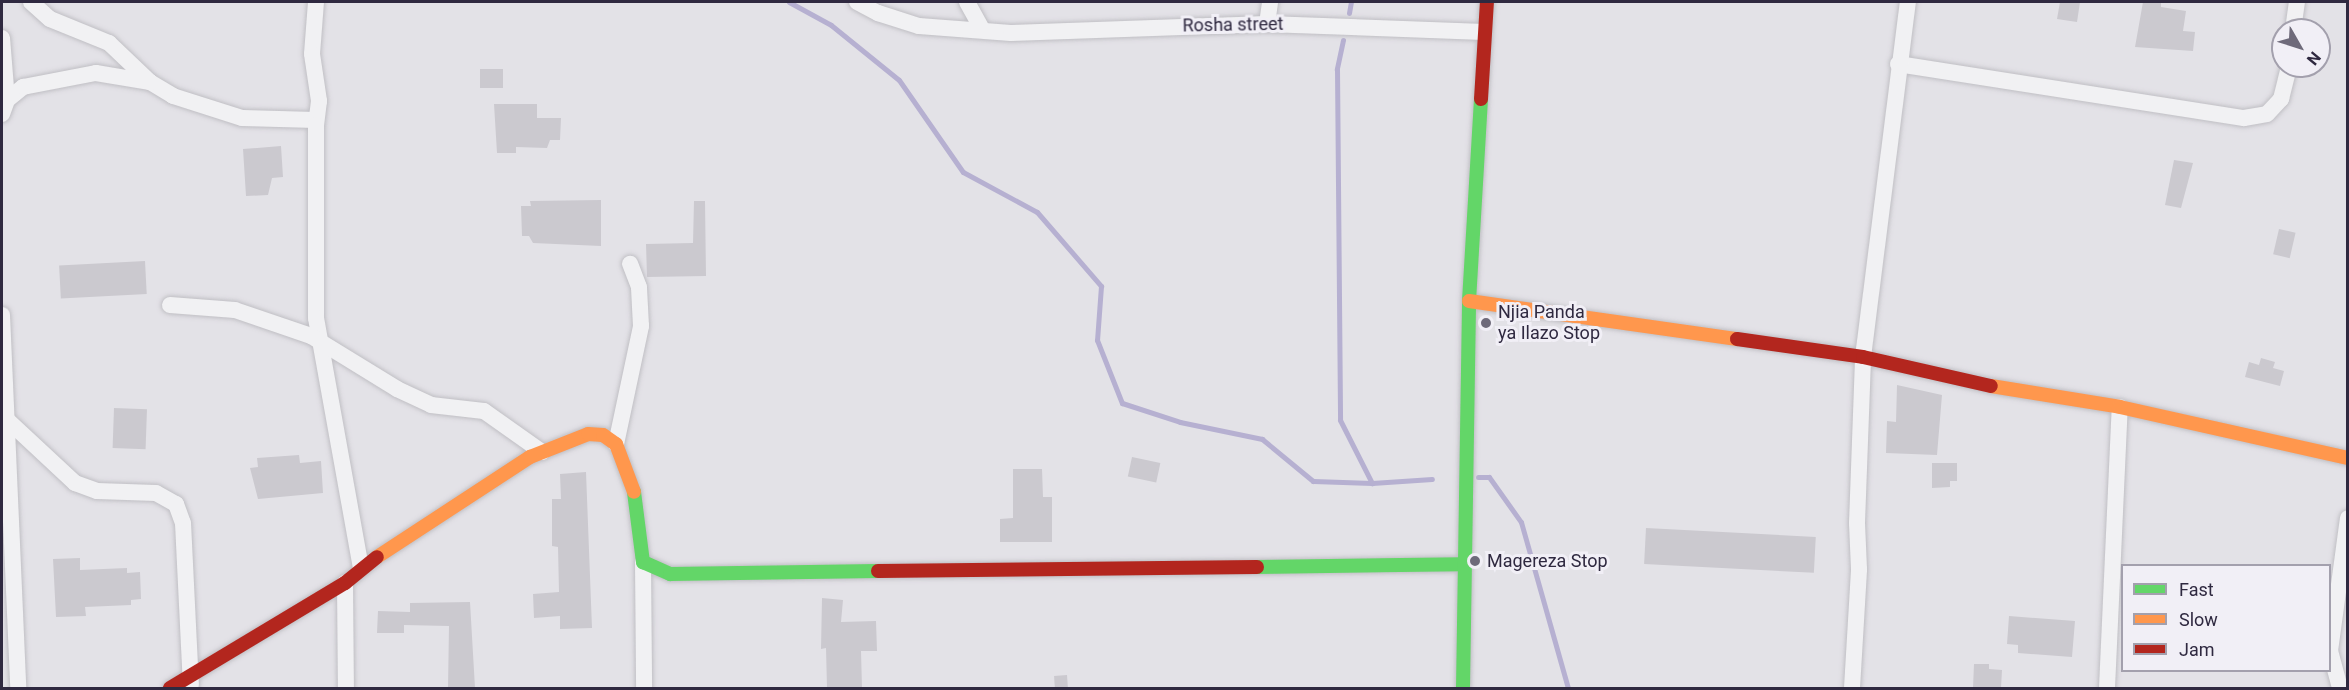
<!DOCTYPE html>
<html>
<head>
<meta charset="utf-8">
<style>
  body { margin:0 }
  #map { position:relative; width:2349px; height:690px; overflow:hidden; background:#e3e2e7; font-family:Roboto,sans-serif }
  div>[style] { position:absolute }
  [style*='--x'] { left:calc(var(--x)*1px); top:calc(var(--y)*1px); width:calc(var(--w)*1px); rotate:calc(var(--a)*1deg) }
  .stream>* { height:5px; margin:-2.5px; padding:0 2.5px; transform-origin:2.5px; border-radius:2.5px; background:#b6b0d1 }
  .building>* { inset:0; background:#cbc9cf; transform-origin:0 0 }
  .roads { filter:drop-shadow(0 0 2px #c0bfc4) drop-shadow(0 0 2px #c0bfc4) }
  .street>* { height:16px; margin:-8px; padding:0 8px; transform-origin:8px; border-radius:8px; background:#f1f1f3 }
  .fast>* { height:14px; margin:-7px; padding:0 7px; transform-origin:7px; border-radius:7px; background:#63d668 }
  .slow>* { height:14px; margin:-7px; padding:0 7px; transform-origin:7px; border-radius:7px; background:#ff974d }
  .jam>* { height:14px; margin:-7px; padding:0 7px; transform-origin:7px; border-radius:7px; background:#b3261e }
  .dots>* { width:16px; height:16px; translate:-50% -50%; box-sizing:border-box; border:3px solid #f1eff6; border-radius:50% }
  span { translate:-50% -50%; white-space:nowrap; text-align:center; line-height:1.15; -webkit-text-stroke:6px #f1eff6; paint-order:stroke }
  .street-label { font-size:18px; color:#2f2940 }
  .poi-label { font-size:18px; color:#2f2940 }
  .left { translate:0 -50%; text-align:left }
  .frame { position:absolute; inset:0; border:3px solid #2f2940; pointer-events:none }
  .legend { position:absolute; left:2121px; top:564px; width:210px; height:108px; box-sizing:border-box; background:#f1eff6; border:2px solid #a3a0ad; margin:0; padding:8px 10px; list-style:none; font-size:18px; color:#2f2940 }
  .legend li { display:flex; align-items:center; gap:12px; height:30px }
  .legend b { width:30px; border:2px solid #a3a0ad }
  .north { position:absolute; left:2271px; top:18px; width:60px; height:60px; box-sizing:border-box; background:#f1eff6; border:2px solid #a3a0ad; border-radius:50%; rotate:129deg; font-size:16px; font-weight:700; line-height:24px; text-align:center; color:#2f2940 }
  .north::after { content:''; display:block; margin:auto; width:21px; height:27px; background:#6e6a7a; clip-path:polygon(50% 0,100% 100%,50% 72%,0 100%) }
</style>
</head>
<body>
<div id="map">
  <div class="stream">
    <i style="--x:789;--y:2;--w:48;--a:28.7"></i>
    <i style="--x:831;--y:25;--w:87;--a:39"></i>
    <i style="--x:899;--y:80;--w:112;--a:55.2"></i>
    <i style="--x:963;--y:172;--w:84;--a:28.4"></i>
    <i style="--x:1037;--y:212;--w:98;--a:49.1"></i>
    <i style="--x:1101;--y:286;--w:54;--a:94.2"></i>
    <i style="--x:1097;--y:340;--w:68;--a:68.4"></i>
    <i style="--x:1122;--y:403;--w:61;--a:18.1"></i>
    <i style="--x:1180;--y:422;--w:84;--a:11.7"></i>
    <i style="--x:1262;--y:439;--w:66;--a:39.5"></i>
    <i style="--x:1313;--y:481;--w:59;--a:1.9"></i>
    <i style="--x:1349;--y:13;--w:11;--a:-80"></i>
    <i style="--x:1343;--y:40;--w:30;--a:102"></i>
    <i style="--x:1337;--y:69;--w:351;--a:89.5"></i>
    <i style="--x:1340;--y:420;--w:71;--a:63.1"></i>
    <i style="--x:1372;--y:483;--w:60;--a:-3.8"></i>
    <i style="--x:1478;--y:477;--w:11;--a:0"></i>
    <i style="--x:1489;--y:477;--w:55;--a:54.6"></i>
    <i style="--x:1521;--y:522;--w:173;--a:74.2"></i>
  </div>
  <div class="building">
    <i style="clip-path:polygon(2060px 2px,2080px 2px,2077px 22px,2057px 19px)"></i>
    <i style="clip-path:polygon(2143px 2px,2161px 2px,2161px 7px,2186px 11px,2183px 31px,2195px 32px,2193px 51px,2135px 47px)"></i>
    <i style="left:480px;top:69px;width:23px;height:19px"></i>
    <i style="clip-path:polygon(494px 104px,537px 104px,537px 118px,561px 118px,560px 140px,550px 140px,547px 148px,516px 147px,516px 153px,497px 153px)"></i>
    <i style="clip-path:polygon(281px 146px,283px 177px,272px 178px,268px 195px,246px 196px,243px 149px)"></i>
    <i style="clip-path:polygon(2174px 160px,2193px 163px,2181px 208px,2165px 205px)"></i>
    <i style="clip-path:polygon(601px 200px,601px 246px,533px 243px,529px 236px,522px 236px,521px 206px,531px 206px,530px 201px)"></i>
    <i style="clip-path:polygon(694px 201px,705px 201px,706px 276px,647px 277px,646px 244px,693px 243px)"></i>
    <i style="left:2279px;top:229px;width:17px;height:26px;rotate:13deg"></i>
    <i style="left:145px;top:261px;width:33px;height:86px;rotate:87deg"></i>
    <i style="clip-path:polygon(2261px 358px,2275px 362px,2273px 368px,2284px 371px,2280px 386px,2245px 377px,2249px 362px,2259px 365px)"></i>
    <i style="clip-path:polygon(1897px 385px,1942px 395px,1937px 455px,1886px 453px,1887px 421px,1896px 422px)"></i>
    <i style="left:114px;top:408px;width:33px;height:40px;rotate:2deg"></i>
    <i style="clip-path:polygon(299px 455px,300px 463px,321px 461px,323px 493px,258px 499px,250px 468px,258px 467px,257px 458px)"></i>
    <i style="left:1132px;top:457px;width:29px;height:20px;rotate:12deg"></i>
    <i style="clip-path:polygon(1932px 463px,1957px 463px,1957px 481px,1950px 481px,1950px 487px,1932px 488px)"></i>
    <i style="clip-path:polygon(1013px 469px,1042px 469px,1043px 497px,1052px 497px,1052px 542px,1000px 542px,1000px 519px,1013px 518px)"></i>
    <i style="clip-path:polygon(586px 472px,592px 628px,560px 629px,560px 616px,534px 618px,533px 594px,559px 592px,558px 547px,552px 546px,552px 499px,561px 499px,560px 474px)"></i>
    <i style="left:1646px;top:528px;width:170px;height:36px;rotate:3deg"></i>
    <i style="clip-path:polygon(80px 558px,80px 570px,127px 568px,127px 573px,140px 572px,141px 599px,131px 600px,131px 605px,85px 607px,86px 616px,56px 617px,53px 559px)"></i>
    <i style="clip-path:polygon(822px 598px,843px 600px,841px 622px,876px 621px,877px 651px,861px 651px,862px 688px,827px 688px,826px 648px,821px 649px)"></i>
    <i style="clip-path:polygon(470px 602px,475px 688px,448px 688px,449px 626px,404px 625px,404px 633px,377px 633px,378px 611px,410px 612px,410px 603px)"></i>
    <i style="clip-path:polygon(2009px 616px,2075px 621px,2072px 657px,2018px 653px,2018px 645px,2007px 644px)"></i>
    <i style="clip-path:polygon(1974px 664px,1989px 664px,1989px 669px,2002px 670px,2001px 688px,1973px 688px)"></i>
    <i style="left:1067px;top:675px;width:13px;height:13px;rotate:86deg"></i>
  </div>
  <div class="roads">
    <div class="street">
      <i style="--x:31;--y:2;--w:25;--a:42"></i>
      <i style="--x:50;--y:19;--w:64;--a:22.1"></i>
      <i style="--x:109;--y:43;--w:57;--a:43.6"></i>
      <i style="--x:150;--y:82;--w:27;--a:31"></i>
      <i style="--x:173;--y:96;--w:72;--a:17.7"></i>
      <i style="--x:242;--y:118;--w:74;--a:1.5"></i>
      <i style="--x:316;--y:2;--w:52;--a:94.4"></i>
      <i style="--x:312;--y:54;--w:48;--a:81.5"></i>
      <i style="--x:319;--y:101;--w:24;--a:97"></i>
      <i style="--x:316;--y:125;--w:193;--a:90"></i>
      <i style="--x:316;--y:318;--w:253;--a:79.8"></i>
      <i style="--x:857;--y:2;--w:24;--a:28"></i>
      <i style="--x:878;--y:13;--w:43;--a:17.6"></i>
      <i style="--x:919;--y:26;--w:92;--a:4.4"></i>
      <i style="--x:1011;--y:33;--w:256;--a:-2"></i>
      <i style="--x:1267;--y:24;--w:217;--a:2.1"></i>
      <i style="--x:967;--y:2;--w:31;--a:61"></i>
      <i style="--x:1267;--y:24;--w:22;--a:-82"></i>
      <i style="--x:2293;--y:30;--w:28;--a:-82"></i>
      <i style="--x:2;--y:38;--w:62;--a:85.4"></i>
      <i style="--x:1898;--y:64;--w:350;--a:8.9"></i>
      <i style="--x:2244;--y:118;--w:23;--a:-10"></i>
      <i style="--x:2267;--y:114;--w:21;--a:-47"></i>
      <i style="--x:2281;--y:99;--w:34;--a:-76"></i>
      <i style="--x:2;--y:114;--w:15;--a:-70"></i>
      <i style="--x:7;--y:100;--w:21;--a:-39"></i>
      <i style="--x:23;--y:87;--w:74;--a:-10.9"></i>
      <i style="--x:96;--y:73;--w:55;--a:9.5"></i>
      <i style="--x:170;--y:305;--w:65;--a:4.4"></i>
      <i style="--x:235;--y:310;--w:80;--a:18.9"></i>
      <i style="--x:311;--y:336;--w:101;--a:31.6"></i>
      <i style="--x:397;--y:389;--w:38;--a:25"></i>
      <i style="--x:431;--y:405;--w:53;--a:6.5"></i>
      <i style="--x:484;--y:411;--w:71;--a:35.3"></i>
      <i style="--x:2;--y:315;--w:373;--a:87.5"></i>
      <i style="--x:2;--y:415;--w:100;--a:43"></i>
      <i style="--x:75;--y:483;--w:23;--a:20"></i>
      <i style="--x:97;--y:491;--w:59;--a:1.9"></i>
      <i style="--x:156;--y:493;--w:23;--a:29"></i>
      <i style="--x:176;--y:504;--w:20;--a:70"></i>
      <i style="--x:183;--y:523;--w:162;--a:87.2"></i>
      <i style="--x:616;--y:444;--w:121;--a:-78"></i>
      <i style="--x:641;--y:326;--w:39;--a:-93"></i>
      <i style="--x:639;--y:287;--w:25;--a:-111"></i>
      <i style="--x:643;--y:562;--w:126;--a:89.5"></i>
      <i style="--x:345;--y:583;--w:105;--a:89.5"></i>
      <i style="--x:1852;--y:688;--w:119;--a:-86.6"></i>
      <i style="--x:1859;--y:569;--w:46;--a:-92.5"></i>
      <i style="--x:1857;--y:523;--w:166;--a:-87.9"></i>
      <i style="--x:1863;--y:357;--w:358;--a:-82.8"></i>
      <i style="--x:2107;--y:688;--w:281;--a:-87.4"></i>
      <i style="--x:2340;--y:688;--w:38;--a:-105"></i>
      <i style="--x:2330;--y:651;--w:134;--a:-82.3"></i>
    </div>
    <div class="fast">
      <i style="--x:634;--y:492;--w:71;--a:82.7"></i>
      <i style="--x:643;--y:562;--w:30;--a:24"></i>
      <i style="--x:670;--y:574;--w:208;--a:-0.8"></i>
      <i style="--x:1257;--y:567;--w:205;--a:-0.8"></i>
      <i style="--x:1463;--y:688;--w:387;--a:-89.1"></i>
      <i style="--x:1469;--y:301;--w:202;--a:-86.6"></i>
    </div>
    <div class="slow">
      <i style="--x:1469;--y:301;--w:271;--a:8.1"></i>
      <i style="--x:1991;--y:386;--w:131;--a:9.2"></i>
      <i style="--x:2120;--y:407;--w:234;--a:12.6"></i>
      <i style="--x:377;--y:557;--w:183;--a:-33.2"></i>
      <i style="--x:530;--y:457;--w:62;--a:-21.6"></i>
      <i style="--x:588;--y:434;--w:15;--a:4"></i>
      <i style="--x:603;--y:435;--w:16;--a:35"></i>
      <i style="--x:616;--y:444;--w:51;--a:69.4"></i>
    </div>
    <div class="jam">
      <i style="--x:1481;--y:99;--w:97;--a:-86.5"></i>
      <i style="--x:1737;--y:339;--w:127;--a:8.1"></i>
      <i style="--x:1863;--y:357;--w:131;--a:12.8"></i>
      <i style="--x:878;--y:571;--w:379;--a:-0.6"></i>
      <i style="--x:170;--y:688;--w:204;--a:-31"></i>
      <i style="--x:345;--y:583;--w:41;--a:-39.1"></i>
    </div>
  </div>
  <div class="dots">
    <i style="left:1486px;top:323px;background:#6e6a7a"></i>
    <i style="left:1475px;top:561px;background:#6e6a7a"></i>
  </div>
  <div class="street-label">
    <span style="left:1233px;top:25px;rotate:-1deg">Rosha street</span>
  </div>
  <div class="poi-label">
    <span class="left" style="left:1498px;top:323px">Njia Panda<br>ya Ilazo Stop</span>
    <span class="left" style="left:1487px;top:561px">Magereza Stop</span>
  </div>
  <div class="frame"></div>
  <ul class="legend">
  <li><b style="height:8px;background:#63d668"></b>Fast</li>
  <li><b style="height:8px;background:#ff974d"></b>Slow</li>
  <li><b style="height:8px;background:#b3261e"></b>Jam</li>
  </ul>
  <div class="north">N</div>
</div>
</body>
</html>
